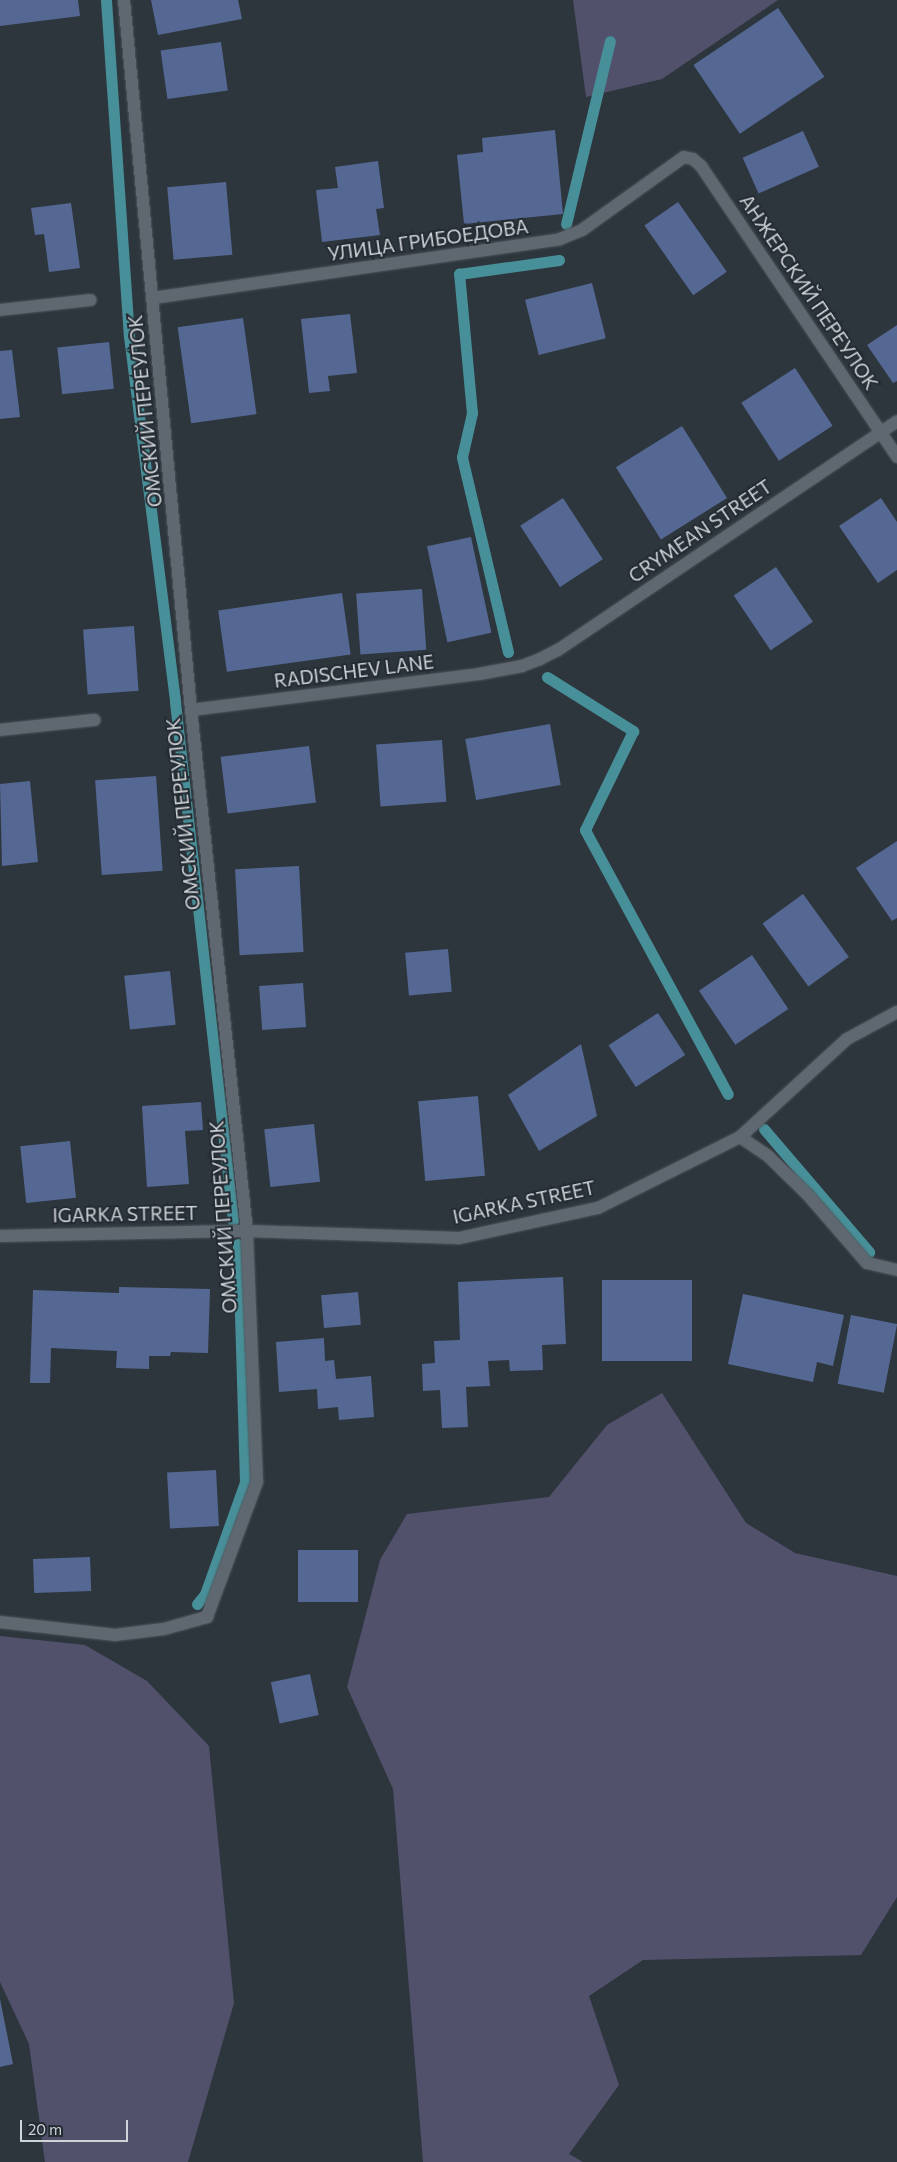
<!DOCTYPE html>
<html>
<head>
<meta charset="utf-8">
<style>
  body { margin:0 }
  #map { position:relative; width:897px; height:2162px; overflow:hidden; background:#2e363d; font-family:Commissioner,sans-serif }
  div>[style] { position:absolute }
  [style*='--x'] { left:calc(var(--x)*1px); top:calc(var(--y)*1px); width:calc(var(--w)*1px); rotate:calc(var(--a)*1deg) }
  .green>* { inset:0; background:#51516c }
  .stream>* { height:11px; margin:-5.5px; padding:0 5.5px; transform-origin:5.5px; border-radius:5.5px; background:#489099 }
  .building>* { inset:0; background:#546893; transform-origin:0 0 }
  .roads { filter:drop-shadow(0 0 1px #4e545a) drop-shadow(0 0 1px #4e545a) }
  .street>* { height:12px; margin:-6px; padding:0 6px; transform-origin:6px; border-radius:6px; background:#5f6870 }
  span { translate:-50% -50%; white-space:nowrap; text-align:center; line-height:1.15; -webkit-text-stroke:4px #242b32; paint-order:stroke }
  .street-label { font-size:19px; color:#cfd4d9 }
  .scale { position:absolute; left:20px; top:2120px; width:108px; height:22px; box-sizing:border-box; border:2px solid #cfd4d9; border-top:0; padding-left:6px; font-size:15px; line-height:18px; white-space:nowrap; color:#cfd4d9; -webkit-text-stroke:4px #242b32; paint-order:stroke }
</style>
</head>
<body>
<div id="map">
  <div class="green">
    <i style="clip-path:polygon(573px 0,778px 0,662px 79px,586px 97px)"></i>
    <i style="clip-path:polygon(662px 1393px,746px 1523px,795px 1553px,897px 1576px,897px 1897px,861px 1955px,643px 1960px,589px 1996px,619px 2085px,569px 2154px,583px 2162px,423px 2162px,393px 1789px,347px 1687px,380px 1560px,407px 1514px,549px 1497px,607px 1425px)"></i>
    <i style="clip-path:polygon(0 1636px,85px 1645px,147px 1681px,209px 1746px,234px 2003px,188px 2162px,45px 2162px,29px 2044px,0 1982px)"></i>
  </div>
  <div class="stream">
    <i style="--x:106;--y:0;--w:337;--a:86.1"></i>
    <i style="--x:129;--y:336;--w:369;--a:82.8"></i>
    <i style="--x:175;--y:702;--w:522;--a:83.62"></i>
    <i style="--x:566;--y:224;--w:188;--a:-76.5"></i>
    <i style="--x:508;--y:652;--w:200;--a:-103.3"></i>
    <i style="--x:462;--y:457;--w:45;--a:-77.2"></i>
    <i style="--x:472;--y:413;--w:140;--a:-95.3"></i>
    <i style="--x:459;--y:274;--w:101;--a:-8"></i>
    <i style="--x:547;--y:677;--w:102;--a:32.1"></i>
    <i style="--x:633;--y:731;--w:110;--a:115.9"></i>
    <i style="--x:585;--y:830;--w:300;--a:61.6"></i>
    <i style="--x:764;--y:1129;--w:162;--a:49.5"></i>
    <i style="--x:197;--y:1604;--w:13;--a:-51"></i>
    <i style="--x:205;--y:1594;--w:119;--a:-70.3"></i>
    <i style="--x:245;--y:1482;--w:238;--a:-91.7"></i>
  </div>
  <div class="building">
    <i style="clip-path:polygon(0 0,78px 0,80px 16px,0 26px)"></i>
    <i style="clip-path:polygon(151px 0,238px 0,242px 19px,158px 35px)"></i>
    <i style="left:778px;top:8px;width:83px;height:102px;rotate:56deg"></i>
    <i style="left:221px;top:42px;width:49px;height:61px;rotate:82deg"></i>
    <i style="clip-path:polygon(555px 130px,563px 214px,464px 224px,457px 155px,483px 152px,482px 138px)"></i>
    <i style="left:803px;top:131px;width:39px;height:66px;rotate:66deg"></i>
    <i style="clip-path:polygon(378px 161px,384px 208px,376px 209px,380px 235px,322px 242px,316px 190px,338px 188px,335px 167px)"></i>
    <i style="left:226px;top:182px;width:73px;height:59px;rotate:85deg"></i>
    <i style="left:678px;top:202px;width:85px;height:41px;rotate:55deg"></i>
    <i style="clip-path:polygon(71px 203px,80px 268px,49px 272px,44px 234px,35px 235px,31px 208px)"></i>
    <i style="left:592px;top:283px;width:57px;height:69px;rotate:76deg"></i>
    <i style="clip-path:polygon(350px 314px,357px 373px,328px 376px,330px 391px,309px 393px,301px 319px)"></i>
    <i style="left:243px;top:318px;width:97px;height:66px;rotate:82deg"></i>
    <i style="clip-path:polygon(897px 325px,897px 381px,893px 383px,867px 345px)"></i>
    <i style="left:109px;top:342px;width:47px;height:52px;rotate:84deg"></i>
    <i style="clip-path:polygon(12px 350px,20px 417px,0 419px,0 351px)"></i>
    <i style="left:795px;top:368px;width:69px;height:64px;rotate:57deg"></i>
    <i style="left:682px;top:426px;width:85px;height:78px;rotate:58deg"></i>
    <i style="left:563px;top:498px;width:73px;height:51px;rotate:57deg"></i>
    <i style="clip-path:polygon(881px 498px,897px 522px,897px 570px,878px 583px,839px 526px)"></i>
    <i style="left:471px;top:537px;width:98px;height:45px;rotate:78deg"></i>
    <i style="left:776px;top:567px;width:66px;height:51px;rotate:56deg"></i>
    <i style="left:422px;top:589px;width:61px;height:66px;rotate:86deg"></i>
    <i style="left:342px;top:593px;width:62px;height:125px;rotate:82deg"></i>
    <i style="left:134px;top:626px;width:65px;height:51px;rotate:86deg"></i>
    <i style="left:550px;top:724px;width:62px;height:86px;rotate:80deg"></i>
    <i style="left:442px;top:740px;width:62px;height:66px;rotate:86deg"></i>
    <i style="left:309px;top:746px;width:57px;height:89px;rotate:83deg"></i>
    <i style="left:156px;top:776px;width:95px;height:61px;rotate:86deg"></i>
    <i style="clip-path:polygon(30px 781px,38px 862px,2px 866px,0 784px)"></i>
    <i style="clip-path:polygon(897px 841px,897px 918px,892px 921px,856px 868px)"></i>
    <i style="left:299px;top:866px;width:86px;height:64px;rotate:87deg"></i>
    <i style="left:803px;top:894px;width:78px;height:50px;rotate:54deg"></i>
    <i style="left:448px;top:949px;width:43px;height:43px;rotate:85deg"></i>
    <i style="left:752px;top:955px;width:65px;height:64px;rotate:56deg"></i>
    <i style="left:170px;top:971px;width:54px;height:46px;rotate:84deg"></i>
    <i style="left:303px;top:983px;width:44px;height:44px;rotate:86deg"></i>
    <i style="left:658px;top:1013px;width:50px;height:59px;rotate:57deg"></i>
    <i style="clip-path:polygon(581px 1044px,597px 1116px,539px 1151px,508px 1095px)"></i>
    <i style="left:478px;top:1096px;width:80px;height:60px;rotate:85deg"></i>
    <i style="clip-path:polygon(201px 1102px,203px 1130px,185px 1131px,189px 1184px,147px 1187px,142px 1106px)"></i>
    <i style="left:314px;top:1124px;width:58px;height:50px;rotate:84deg"></i>
    <i style="left:70px;top:1141px;width:57px;height:50px;rotate:84deg"></i>
    <i style="clip-path:polygon(563px 1277px,566px 1344px,542px 1345px,543px 1370px,510px 1371px,509px 1360px,488px 1361px,490px 1386px,466px 1387px,468px 1427px,442px 1428px,440px 1390px,423px 1391px,422px 1364px,435px 1363px,434px 1341px,460px 1340px,458px 1282px)"></i>
    <i style="left:602px;top:1280px;width:90px;height:81px"></i>
    <i style="clip-path:polygon(119px 1287px,210px 1289px,208px 1353px,171px 1352px,170px 1356px,149px 1356px,149px 1369px,116px 1368px,117px 1351px,51px 1348px,50px 1383px,30px 1383px,33px 1290px,119px 1293px)"></i>
    <i style="left:358px;top:1292px;width:33px;height:37px;rotate:85deg"></i>
    <i style="clip-path:polygon(743px 1294px,844px 1315px,833px 1366px,817px 1362px,813px 1382px,728px 1364px)"></i>
    <i style="left:851px;top:1315px;width:47px;height:70px;rotate:11deg"></i>
    <i style="clip-path:polygon(324px 1338px,325px 1361px,334px 1360px,336px 1379px,371px 1376px,374px 1417px,339px 1420px,338px 1407px,318px 1409px,317px 1389px,279px 1392px,276px 1342px)"></i>
    <i style="left:216px;top:1470px;width:56px;height:49px;rotate:87deg"></i>
    <i style="left:358px;top:1550px;width:52px;height:60px;rotate:90deg"></i>
    <i style="left:90px;top:1557px;width:34px;height:57px;rotate:88deg"></i>
    <i style="left:310px;top:1674px;width:42px;height:40px;rotate:78deg"></i>
    <i style="clip-path:polygon(0 1999px,13px 2064px,0 2067px)"></i>
  </div>
  <div class="roads">
    <div class="street">
      <i style="--x:153;--y:298;--w:411;--a:-8.2"></i>
      <i style="--x:560;--y:239;--w:24;--a:-22"></i>
      <i style="--x:582;--y:230;--w:125;--a:-35.6"></i>
      <i style="--x:684;--y:157;--w:9;--a:13"></i>
      <i style="--x:693;--y:159;--w:11;--a:41"></i>
      <i style="--x:701;--y:166;--w:351;--a:56"></i>
      <i style="--x:0;--y:310;--w:91;--a:-6.3"></i>
      <i style="--x:191;--y:710;--w:290;--a:-7.1"></i>
      <i style="--x:479;--y:674;--w:44;--a:-10.5"></i>
      <i style="--x:522;--y:666;--w:19;--a:-21"></i>
      <i style="--x:540;--y:659;--w:20;--a:-27"></i>
      <i style="--x:558;--y:650;--w:409;--a:-34"></i>
      <i style="--x:0;--y:730;--w:95;--a:-6.1"></i>
      <i style="--x:740;--y:1137;--w:145;--a:-42.5"></i>
      <i style="--x:847;--y:1039;--w:57;--a:-28.4"></i>
      <i style="--x:0;--y:1236;--w:247;--a:-1.2"></i>
      <i style="--x:247;--y:1231;--w:212;--a:1.9"></i>
      <i style="--x:459;--y:1238;--w:142;--a:-12.2"></i>
      <i style="--x:598;--y:1208;--w:159;--a:-26.6"></i>
      <i style="--x:740;--y:1137;--w:34;--a:34"></i>
      <i style="--x:768;--y:1156;--w:56;--a:44.3"></i>
      <i style="--x:808;--y:1195;--w:90;--a:49.1"></i>
      <i style="--x:867;--y:1263;--w:31;--a:13"></i>
      <i style="--x:0;--y:1622;--w:116;--a:6.4"></i>
      <i style="--x:115;--y:1635;--w:49;--a:-7"></i>
      <i style="--x:164;--y:1629;--w:45;--a:-15.6"></i>
      <i style="--x:207;--y:1617;--w:144;--a:-69.7"></i>
      <i style="--x:257;--y:1482;--w:251;--a:-92.3"></i>
      <i style="--x:247;--y:1231;--w:524;--a:-96.13"></i>
      <i style="--x:191;--y:710;--w:713;--a:-95.39"></i>
    </div>
  </div>
  <div class="street-label">
    <span style="left:428px;top:240px;rotate:-8deg">УЛИЦА ГРИБОЕДОВА</span>
    <span style="left:809px;top:292px;rotate:56deg">АНЖЕРСКИЙ ПЕРЕУЛОК</span>
    <span style="left:145px;top:411px;rotate:-96deg">ОМСКИЙ ПЕРЕУЛОК</span>
    <span style="left:700px;top:531px;rotate:-34deg">CRYMEAN STREET</span>
    <span style="left:354px;top:671px;rotate:-7deg">RADISCHEV LANE</span>
    <span style="left:183px;top:814px;rotate:-96deg">ОМСКИЙ ПЕРЕУЛОК</span>
    <span style="left:524px;top:1202px;rotate:-12deg">IGARKA STREET</span>
    <span style="left:125px;top:1214px;rotate:-1deg">IGARKA STREET</span>
    <span style="left:223px;top:1217px;rotate:-94deg">ОМСКИЙ ПЕРЕУЛОК</span>
  </div>
  <div class="scale">20 m</div>
</div>
</body>
</html>
